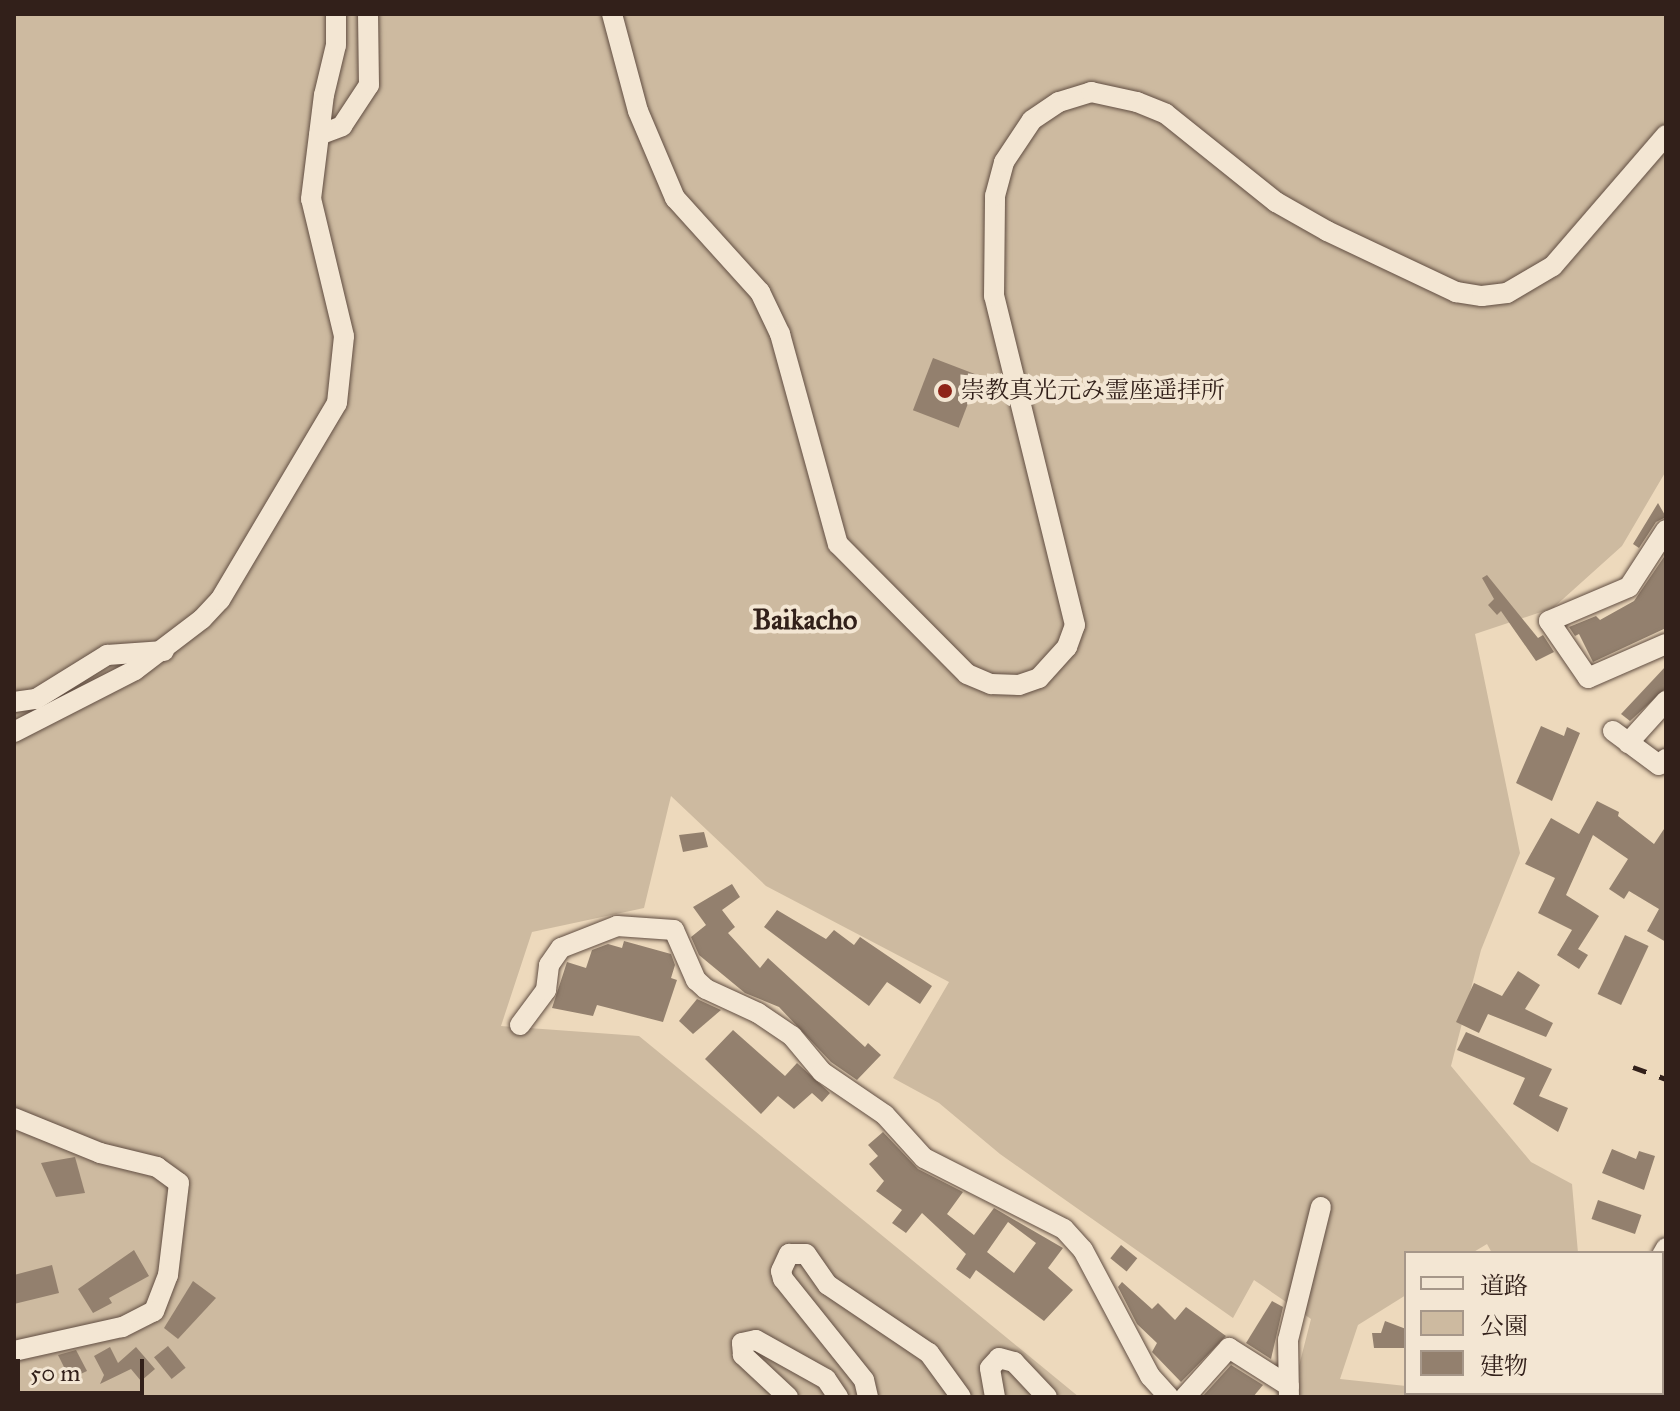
<!DOCTYPE html>
<html>
<head>
<meta charset="utf-8">
<style>
  body { margin:0 }
  #map { position:relative; width:1680px; height:1411px; overflow:hidden; background:#edd9bc; font-family:"IM FELL Great Primer","Noto Serif JP",serif }
  div>[style] { position:absolute }
  [style*='--x'] { left:calc(var(--x)*1px); top:calc(var(--y)*1px); width:calc(var(--w)*1px); rotate:calc(var(--a)*1deg) }
  .green>* { inset:0; background:#cdbaa0 }
  .building>* { inset:0; background:#93806e; transform-origin:0 0 }
  .roads { filter:drop-shadow(0 0 2px #614e42) drop-shadow(0 0 2px #614e42) }
  .minor>* { height:20px; margin:-10px; padding:0 10px; transform-origin:10px; border-radius:10px; background:#f3e6d3 }
  .rail>* { height:5px; margin-top:-2.5px; transform-origin:0; background:repeating-linear-gradient(90deg,#32201a 0 14px,transparent 0 28px) }
  .dots>* { width:22px; height:22px; translate:-50% -50%; box-sizing:border-box; border:4px solid #f3e6d3; border-radius:50% }
  span { translate:-50% -50%; white-space:nowrap; text-align:center; line-height:1.15; -webkit-text-stroke:8px #f3e6d3; paint-order:stroke }
  .poi-label { font-size:24px; color:#32201a }
  .left { translate:0 -50%; text-align:left }
  .quarter-label { font-size:28px; color:#32201a; font-weight:700 }
  .frame { position:absolute; inset:0; border:16px solid #32201a; pointer-events:none }
  .legend { position:absolute; left:1404px; top:1251px; width:260px; height:144px; box-sizing:border-box; background:#f3e6d3; border:2px solid #a69789; margin:0; padding:10px 14px; list-style:none; font-size:24px; color:#32201a }
  .legend li { display:flex; align-items:center; gap:16px; height:40px }
  .legend b { width:40px; border:2px solid #a69789 }
  .scale { position:absolute; left:16px; top:1359px; width:128px; height:36px; box-sizing:border-box; border:4px solid #32201a; border-top:0; padding-left:10px; font-size:24px; line-height:28px; white-space:nowrap; color:#32201a; -webkit-text-stroke:6px #f3e6d3; paint-order:stroke }
</style>
</head>
<body>
<div id="map">
  <div class="green">
    <i style="clip-path:polygon(14px 14px,1666px 14px,1666px 471px,1622px 546px,1553px 608px,1475px 634px,1520px 853px,1481px 950px,1451px 1066px,1531px 1162px,1572px 1184px,1578px 1253px,1492px 1253px,1487px 1244px,1472px 1253px,1406px 1253px,1406px 1295px,1358px 1325px,1340px 1379px,1406px 1386px,1406px 1393px,1445px 1393px,1444px 1397px,1291px 1397px,1311px 1319px,1254px 1280px,1233px 1318px,1000px 1154px,939px 1103px,893px 1078px,949px 982px,766px 886px,671px 796px,644px 908px,532px 932px,501px 1026px,639px 1036px,1079px 1397px,14px 1397px)"></i>
  </div>
  <div class="building">
    <i style="left:933px;top:358px;width:49px;height:56px;rotate:21deg"></i>
    <i style="clip-path:polygon(1658px 503px,1666px 517px,1656px 522px,1639px 548px,1633px 544px)"></i>
    <i style="clip-path:polygon(1666px 554px,1666px 628px,1593px 662px,1579px 634px,1575px 636px,1569px 627px,1596px 616px,1600px 620px,1634px 601px)"></i>
    <i style="clip-path:polygon(1487px 575px,1538px 638px,1543px 635px,1554px 652px,1536px 661px,1501px 611px,1497px 615px,1488px 605px,1494px 599px,1482px 578px)"></i>
    <i style="clip-path:polygon(1666px 666px,1666px 688px,1630px 721px,1621px 714px)"></i>
    <i style="clip-path:polygon(1541px 726px,1564px 736px,1567px 727px,1580px 733px,1552px 801px,1516px 783px)"></i>
    <i style="clip-path:polygon(1597px 801px,1619px 812px,1618px 816px,1654px 844px,1666px 826px,1666px 942px,1647px 931px,1659px 909px,1629px 891px,1624px 899px,1609px 889px,1628px 859px,1593px 835px,1566px 895px,1599px 916px,1578px 949px,1588px 955px,1579px 969px,1557px 955px,1572px 930px,1538px 913px,1555px 878px,1525px 864px,1551px 818px,1579px 834px)"></i>
    <i style="clip-path:polygon(704px 832px,708px 847px,683px 852px,679px 835px)"></i>
    <i style="clip-path:polygon(732px 884px,740px 897px,722px 910px,735px 927px,728px 933px,760px 968px,768px 958px,865px 1047px,868px 1043px,881px 1055px,857px 1080px,831px 1062px,779px 1007px,745px 993px,699px 955px,691px 937px,706px 925px,693px 907px)"></i>
    <i style="clip-path:polygon(777px 910px,826px 939px,834px 930px,854px 945px,860px 937px,932px 986px,920px 1004px,887px 982px,869px 1006px,764px 927px)"></i>
    <i style="left:1625px;top:935px;width:26px;height:65px;rotate:25deg"></i>
    <i style="clip-path:polygon(624px 941px,671px 954px,675px 965px,671px 978px,677px 980px,663px 1022px,597px 1005px,593px 1016px,552px 1008px,567px 962px,586px 968px,592px 950px,608px 944px,622px 948px)"></i>
    <i style="clip-path:polygon(1518px 971px,1540px 985px,1525px 1009px,1553px 1023px,1546px 1037px,1488px 1014px,1479px 1033px,1456px 1022px,1474px 983px,1502px 996px)"></i>
    <i style="clip-path:polygon(697px 999px,721px 1010px,693px 1034px,679px 1021px)"></i>
    <i style="clip-path:polygon(733px 1030px,785px 1076px,797px 1063px,830px 1093px,822px 1102px,812px 1093px,794px 1109px,778px 1096px,761px 1114px,705px 1059px)"></i>
    <i style="clip-path:polygon(1466px 1032px,1552px 1069px,1539px 1096px,1568px 1108px,1558px 1132px,1513px 1104px,1525px 1078px,1457px 1050px)"></i>
    <i style="clip-path:polygon(evenodd,883px 1132px,918px 1169px,963px 1192px,947px 1214px,974px 1235px,994px 1208px,1063px 1248px,1048px 1268px,1073px 1290px,1044px 1321px,976px 1270px,970px 1279px,956px 1269px,966px 1254px,922px 1213px,906px 1233px,892px 1223px,902px 1210px,876px 1191px,884px 1181px,869px 1164px,878px 1156px,868px 1145px,883px 1132px,1008px 1222px,1036px 1243px,1014px 1273px,987px 1252px,1008px 1222px)"></i>
    <i style="clip-path:polygon(1612px 1149px,1636px 1159px,1639px 1151px,1655px 1156px,1644px 1190px,1602px 1173px)"></i>
    <i style="clip-path:polygon(75px 1157px,85px 1193px,56px 1197px,41px 1163px)"></i>
    <i style="left:1598px;top:1200px;width:46px;height:20px;rotate:19deg"></i>
    <i style="left:1121px;top:1245px;width:21px;height:17px;rotate:39deg"></i>
    <i style="clip-path:polygon(134px 1250px,149px 1276px,109px 1298px,112px 1303px,93px 1313px,78px 1289px)"></i>
    <i style="clip-path:polygon(52px 1265px,59px 1293px,14px 1304px,14px 1275px)"></i>
    <i style="clip-path:polygon(193px 1281px,216px 1298px,178px 1339px,164px 1328px)"></i>
    <i style="clip-path:polygon(1122px 1282px,1152px 1309px,1158px 1303px,1175px 1320px,1186px 1307px,1226px 1336px,1181px 1382px,1152px 1352px,1157px 1343px,1137px 1324px,1118px 1287px)"></i>
    <i style="clip-path:polygon(1272px 1301px,1283px 1307px,1271px 1359px,1246px 1343px)"></i>
    <i style="clip-path:polygon(1385px 1321px,1406px 1329px,1406px 1348px,1374px 1348px,1372px 1333px,1381px 1333px)"></i>
    <i style="left:168px;top:1346px;width:28px;height:18px;rotate:51deg"></i>
    <i style="clip-path:polygon(110px 1347px,118px 1363px,136px 1347px,155px 1369px,141px 1381px,131px 1369px,100px 1384px,104px 1375px,94px 1356px)"></i>
    <i style="clip-path:polygon(76px 1350px,87px 1371px,70px 1379px,58px 1355px)"></i>
    <i style="clip-path:polygon(1231px 1365px,1263px 1385px,1253px 1397px,1202px 1397px)"></i>
  </div>
  <div class="roads">
    <div class="minor">
      <i style="--x:612;--y:14;--w:100;--a:75"></i>
      <i style="--x:638;--y:111;--w:95;--a:67"></i>
      <i style="--x:675;--y:198;--w:127;--a:47.9"></i>
      <i style="--x:760;--y:292;--w:47;--a:64.5"></i>
      <i style="--x:780;--y:334;--w:218;--a:74.6"></i>
      <i style="--x:838;--y:544;--w:183;--a:45.2"></i>
      <i style="--x:967;--y:674;--w:26;--a:23"></i>
      <i style="--x:991;--y:684;--w:28;--a:2"></i>
      <i style="--x:1019;--y:685;--w:21;--a:-19"></i>
      <i style="--x:1039;--y:678;--w:42;--a:-47.9"></i>
      <i style="--x:1067;--y:647;--w:23;--a:-70"></i>
      <i style="--x:1075;--y:625;--w:339;--a:-103.8"></i>
      <i style="--x:994;--y:296;--w:100;--a:-89.4"></i>
      <i style="--x:995;--y:196;--w:35;--a:-75"></i>
      <i style="--x:1004;--y:162;--w:50;--a:-56.3"></i>
      <i style="--x:1032;--y:120;--w:32;--a:-34"></i>
      <i style="--x:1059;--y:102;--w:34;--a:-17"></i>
      <i style="--x:1091;--y:92;--w:47;--a:12.3"></i>
      <i style="--x:1137;--y:102;--w:31;--a:22"></i>
      <i style="--x:1166;--y:114;--w:141;--a:38.7"></i>
      <i style="--x:1276;--y:202;--w:59;--a:29.6"></i>
      <i style="--x:1327;--y:231;--w:143;--a:25.3"></i>
      <i style="--x:1456;--y:292;--w:26;--a:9"></i>
      <i style="--x:1482;--y:296;--w:25;--a:-7"></i>
      <i style="--x:1507;--y:293;--w:53;--a:-30.4"></i>
      <i style="--x:1553;--y:266;--w:173;--a:-49.2"></i>
      <i style="--x:319;--y:135;--w:25;--a:-21"></i>
      <i style="--x:342;--y:126;--w:49;--a:-56.6"></i>
      <i style="--x:369;--y:85;--w:71;--a:-90.8"></i>
      <i style="--x:1666;--y:530;--w:68;--a:123"></i>
      <i style="--x:1629;--y:587;--w:87;--a:157"></i>
      <i style="--x:1549;--y:621;--w:69;--a:55.6"></i>
      <i style="--x:1588;--y:678;--w:85;--a:-23.6"></i>
      <i style="--x:14;--y:702;--w:22;--a:-8"></i>
      <i style="--x:36;--y:699;--w:84;--a:-31.8"></i>
      <i style="--x:107;--y:655;--w:57;--a:-4"></i>
      <i style="--x:1613;--y:731;--w:57;--a:36.5"></i>
      <i style="--x:1659;--y:765;--w:9;--a:-41"></i>
      <i style="--x:14;--y:732;--w:136;--a:-27.1"></i>
      <i style="--x:135;--y:670;--w:84;--a:-37.3"></i>
      <i style="--x:202;--y:619;--w:26;--a:-47"></i>
      <i style="--x:220;--y:600;--w:229;--a:-59.3"></i>
      <i style="--x:337;--y:403;--w:67;--a:-84"></i>
      <i style="--x:344;--y:336;--w:141;--a:-103.5"></i>
      <i style="--x:311;--y:199;--w:105;--a:-82.9"></i>
      <i style="--x:324;--y:95;--w:51;--a:-76.5"></i>
      <i style="--x:336;--y:45;--w:31;--a:-90"></i>
      <i style="--x:1628;--y:743;--w:57;--a:-47.9"></i>
      <i style="--x:520;--y:1025;--w:44;--a:-53.4"></i>
      <i style="--x:546;--y:990;--w:25;--a:-83"></i>
      <i style="--x:549;--y:965;--w:21;--a:-55"></i>
      <i style="--x:561;--y:948;--w:60;--a:-21.4"></i>
      <i style="--x:617;--y:926;--w:57;--a:4"></i>
      <i style="--x:674;--y:930;--w:55;--a:66.3"></i>
      <i style="--x:696;--y:980;--w:13;--a:42"></i>
      <i style="--x:706;--y:989;--w:57;--a:24.8"></i>
      <i style="--x:758;--y:1013;--w:41;--a:34.1"></i>
      <i style="--x:792;--y:1036;--w:47;--a:50.2"></i>
      <i style="--x:822;--y:1072;--w:76;--a:34.3"></i>
      <i style="--x:885;--y:1115;--w:58;--a:47.8"></i>
      <i style="--x:924;--y:1158;--w:157;--a:26.9"></i>
      <i style="--x:1064;--y:1229;--w:28;--a:48"></i>
      <i style="--x:1083;--y:1250;--w:143;--a:62"></i>
      <i style="--x:1150;--y:1376;--w:28;--a:48"></i>
      <i style="--x:14;--y:1118;--w:93;--a:22.1"></i>
      <i style="--x:100;--y:1153;--w:59;--a:13.8"></i>
      <i style="--x:157;--y:1167;--w:27;--a:36"></i>
      <i style="--x:179;--y:1183;--w:93;--a:96.8"></i>
      <i style="--x:168;--y:1275;--w:39;--a:111"></i>
      <i style="--x:154;--y:1311;--w:36;--a:153"></i>
      <i style="--x:122;--y:1327;--w:111;--a:167.5"></i>
      <i style="--x:1662;--y:1255;--w:8;--a:-60"></i>
      <i style="--x:788;--y:1397;--w:62;--a:-137"></i>
      <i style="--x:743;--y:1355;--w:12;--a:-95"></i>
      <i style="--x:742;--y:1343;--w:14;--a:-12"></i>
      <i style="--x:756;--y:1340;--w:80;--a:29.1"></i>
      <i style="--x:826;--y:1379;--w:22;--a:56"></i>
      <i style="--x:868;--y:1397;--w:17;--a:-103"></i>
      <i style="--x:864;--y:1380;--w:129;--a:-128.7"></i>
      <i style="--x:783;--y:1279;--w:8;--a:-104"></i>
      <i style="--x:781;--y:1271;--w:19;--a:-65"></i>
      <i style="--x:789;--y:1254;--w:17;--a:0"></i>
      <i style="--x:806;--y:1254;--w:38;--a:55"></i>
      <i style="--x:828;--y:1285;--w:122;--a:34"></i>
      <i style="--x:929;--y:1353;--w:54;--a:54"></i>
      <i style="--x:995;--y:1397;--w:29;--a:-100"></i>
      <i style="--x:990;--y:1368;--w:13;--a:-48"></i>
      <i style="--x:999;--y:1358;--w:16;--a:15"></i>
      <i style="--x:1014;--y:1362;--w:48;--a:46.7"></i>
      <i style="--x:1185;--y:1397;--w:66;--a:-48.1"></i>
      <i style="--x:1229;--y:1348;--w:71;--a:32.3"></i>
      <i style="--x:1289;--y:1397;--w:57;--a:-91"></i>
      <i style="--x:1288;--y:1340;--w:137;--a:-76.1"></i>
      <i style="--x:1504;--y:1397;--w:4;--a:-76"></i>
      <i style="--x:1590;--y:1397;--w:4;--a:-63"></i>
    </div>
  </div>
  <div class="rail">
    <i style="--x:1633;--y:1067;--w:35;--a:20"></i>
  </div>
  <div class="dots">
    <i style="left:945px;top:391px;background:#8f2418"></i>
  </div>
  <div class="poi-label">
    <span class="left" style="left:961px;top:391px">崇教真光元み霊座遥拝所</span>
  </div>
  <div class="quarter-label">
    <span style="left:805px;top:620px">Baikacho</span>
  </div>
  <div class="frame"></div>
  <ul class="legend">
  <li><b style="height:10px;background:#f3e6d3"></b>道路</li>
  <li><b style="height:22px;background:#cdbaa0"></b>公園</li>
  <li><b style="height:22px;background:#93806e"></b>建物</li>
  </ul>
  <div class="scale">50 m</div>
</div>
</body>
</html>
